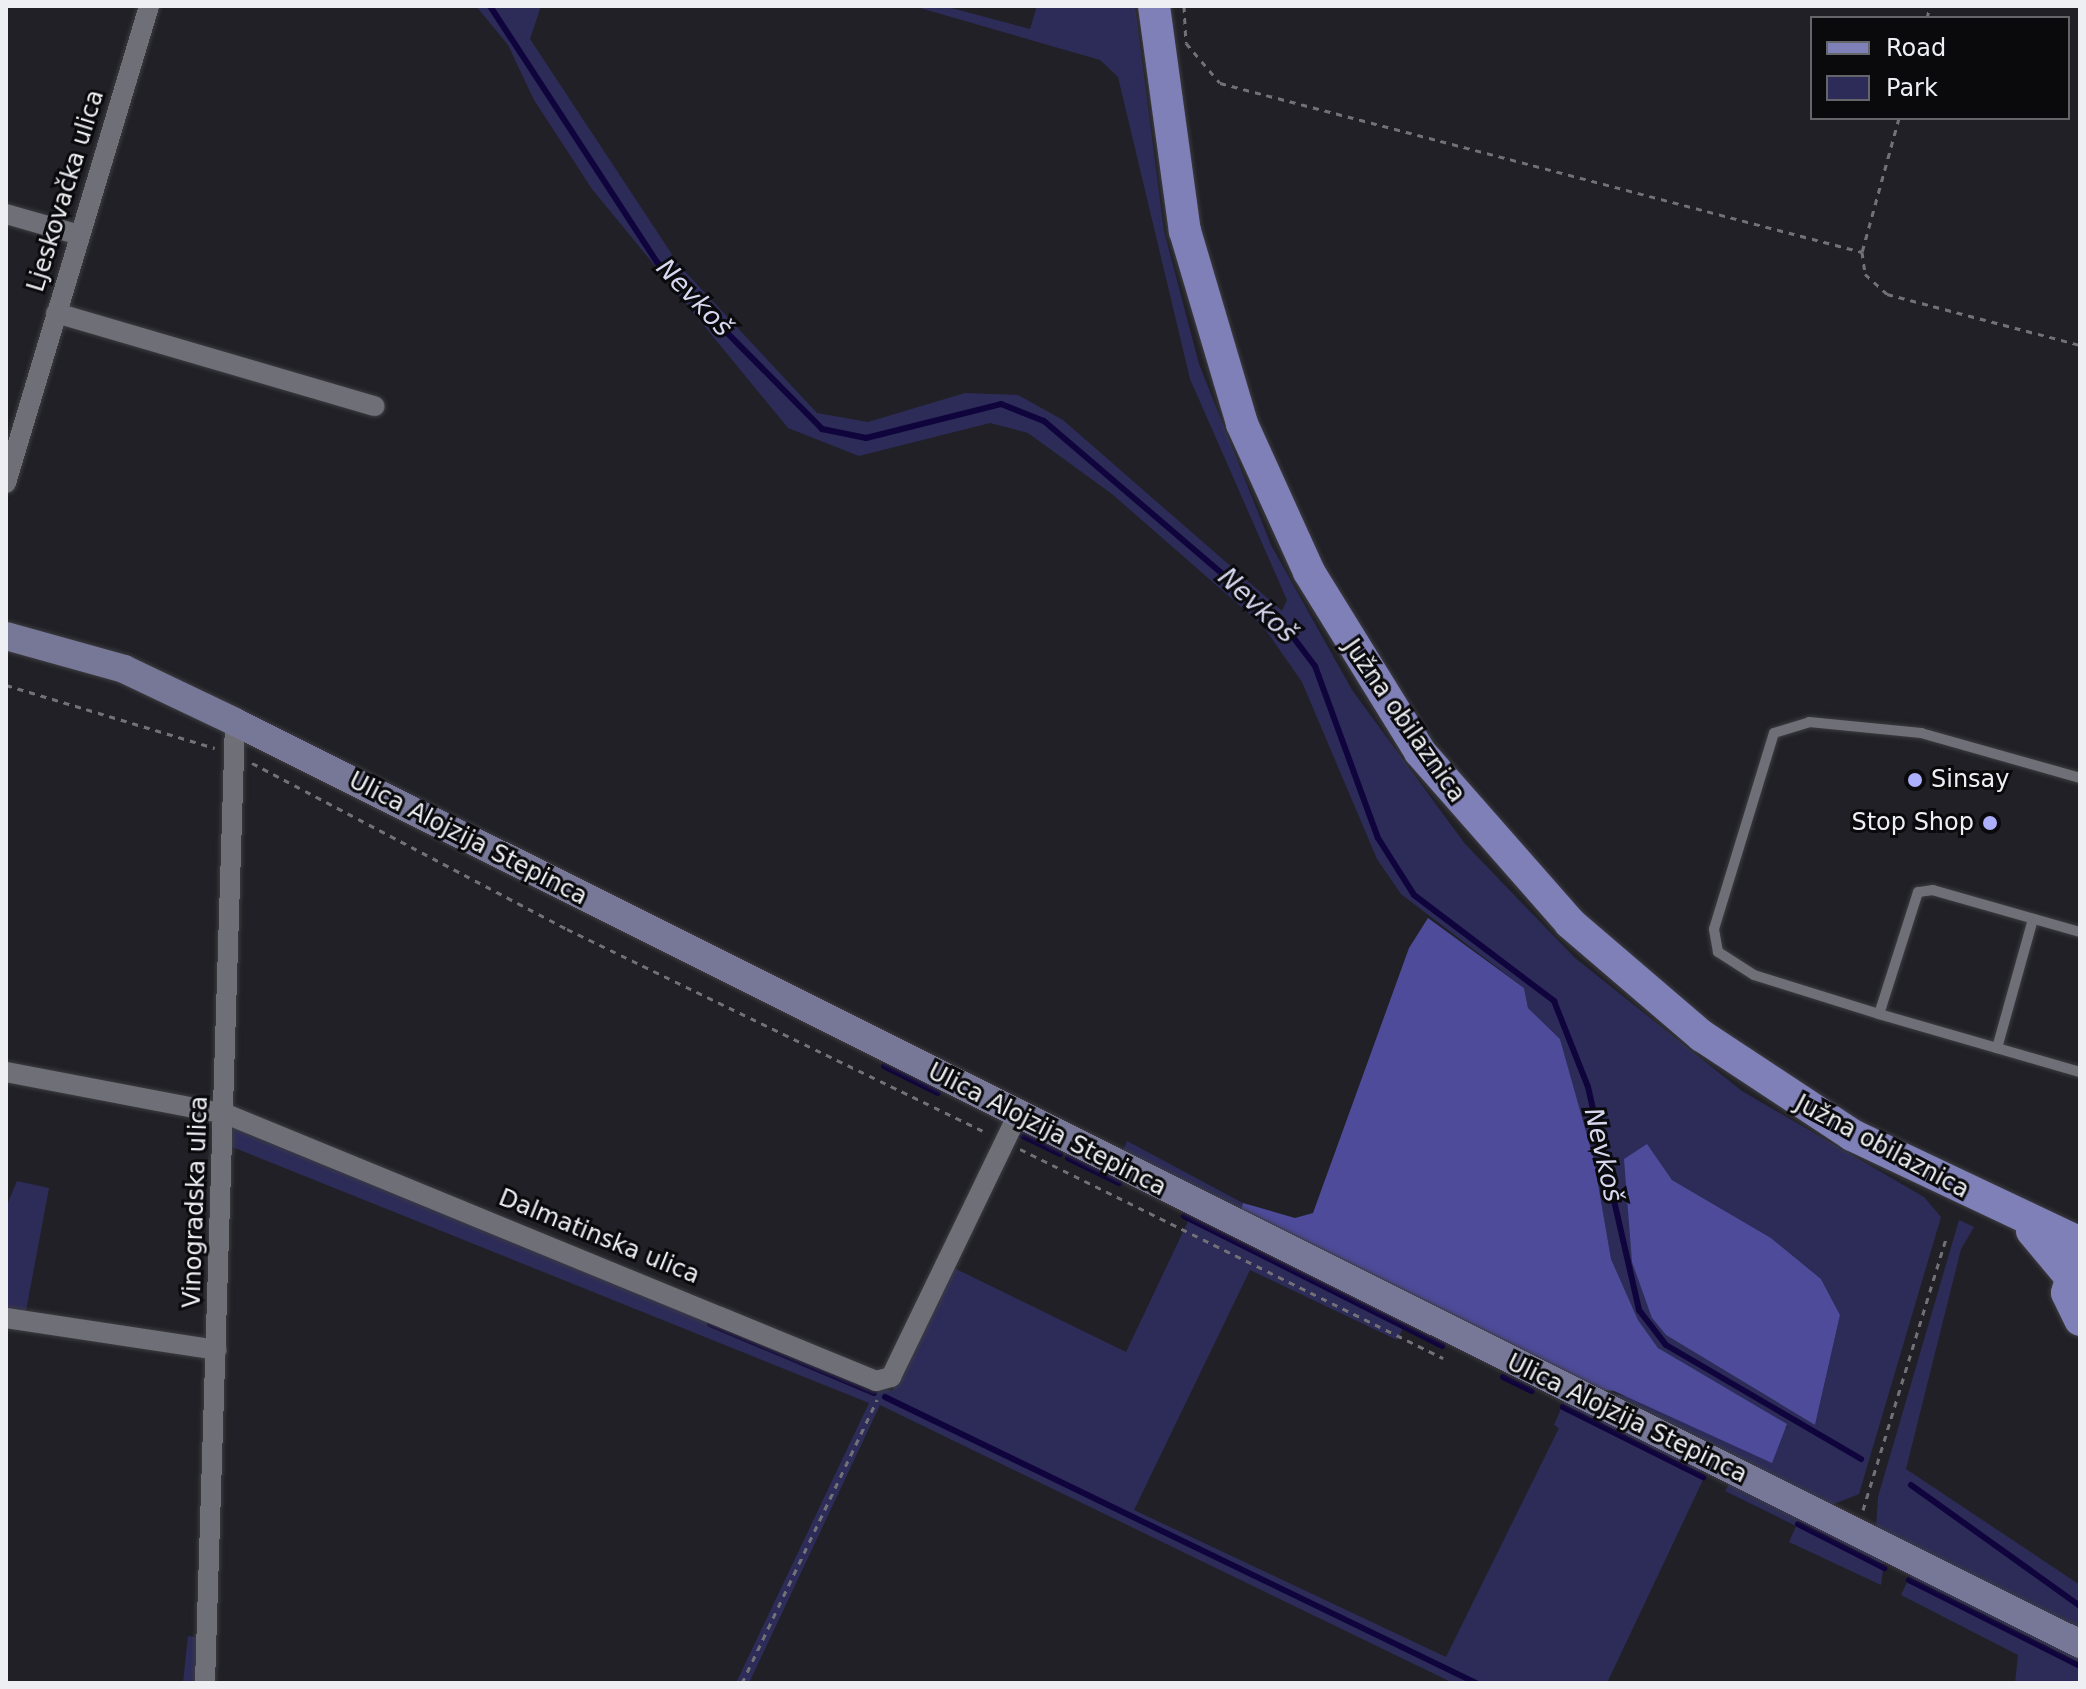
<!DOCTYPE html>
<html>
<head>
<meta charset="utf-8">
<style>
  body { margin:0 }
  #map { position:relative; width:2086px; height:1689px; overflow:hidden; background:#202026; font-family:"DejaVu Sans",sans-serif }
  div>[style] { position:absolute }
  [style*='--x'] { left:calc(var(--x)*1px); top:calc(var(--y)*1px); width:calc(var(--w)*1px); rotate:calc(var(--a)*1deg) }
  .green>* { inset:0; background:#2d2c59 }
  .forest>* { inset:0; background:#4e4b9a }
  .stream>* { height:6px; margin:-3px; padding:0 3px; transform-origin:3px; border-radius:3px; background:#10043d }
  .path>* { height:3px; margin-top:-1.5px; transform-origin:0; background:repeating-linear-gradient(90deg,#717176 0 6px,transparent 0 12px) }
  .roads { filter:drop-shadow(0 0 2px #3c3c41) drop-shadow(0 0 2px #3c3c41) }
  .service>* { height:10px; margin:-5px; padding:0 5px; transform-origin:5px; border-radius:5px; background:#6f7077 }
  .minor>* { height:20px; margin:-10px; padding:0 10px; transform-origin:10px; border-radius:10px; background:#6f7077 }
  .secondary>* { height:28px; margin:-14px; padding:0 14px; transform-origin:14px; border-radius:14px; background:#777897 }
  .primary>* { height:32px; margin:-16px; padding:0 16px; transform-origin:16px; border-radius:16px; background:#7f80b7 }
  .dots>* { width:22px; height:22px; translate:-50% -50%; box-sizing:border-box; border:4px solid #0a0a0d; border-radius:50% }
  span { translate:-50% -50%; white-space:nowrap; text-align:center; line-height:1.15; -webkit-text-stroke:6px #0a0a0d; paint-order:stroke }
  .street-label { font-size:24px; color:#eeeff3 }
  .poi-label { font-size:24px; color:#eeeff3 }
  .left { translate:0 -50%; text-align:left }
  .right { translate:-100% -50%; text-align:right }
  .water-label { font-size:26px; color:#d7d8ef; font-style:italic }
  .frame { position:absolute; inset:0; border:8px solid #eeeff3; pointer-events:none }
  .legend { position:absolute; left:1810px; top:16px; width:260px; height:104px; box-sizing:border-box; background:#0a0a0d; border:2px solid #656669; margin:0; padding:10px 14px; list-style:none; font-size:24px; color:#eeeff3 }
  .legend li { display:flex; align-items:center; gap:16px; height:40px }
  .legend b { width:40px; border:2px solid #656669 }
</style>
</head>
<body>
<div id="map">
  <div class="green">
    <i style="clip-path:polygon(evenodd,476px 6px,541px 6px,530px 39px,679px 265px,817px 413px,868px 422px,965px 393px,1018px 395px,1063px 420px,1282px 611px,1287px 600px,1190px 379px,1118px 77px,1100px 60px,913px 6px,944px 6px,1030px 29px,1037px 6px,1135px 6px,1164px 231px,1199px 364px,1271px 545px,1352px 690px,1465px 844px,1575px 958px,1742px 1091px,1924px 1197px,1941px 1217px,1859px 1494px,1829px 1506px,1589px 1389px,1789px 1428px,1658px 1348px,1638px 1320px,1611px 1259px,1594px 1160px,1560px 1039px,1528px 1008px,1524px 988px,1401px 894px,1377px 859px,1302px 682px,1263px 626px,1112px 494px,1028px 433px,990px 423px,859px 456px,788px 428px,592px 189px,534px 100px,508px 45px,476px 6px,1647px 1145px,1672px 1180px,1771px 1238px,1821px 1279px,1840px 1315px,1815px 1425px,1666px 1335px,1652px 1318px,1647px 1145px)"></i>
    <i style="clip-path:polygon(232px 1125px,892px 1391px,954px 1268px,1126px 1352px,1192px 1213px,1408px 1319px,1397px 1340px,1250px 1270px,1134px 1510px,1446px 1657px,1559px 1428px,1554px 1425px,1564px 1402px,1698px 1463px,1703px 1480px,1607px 1683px,1453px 1683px,880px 1405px,749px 1683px,736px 1683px,869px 1403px,230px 1146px)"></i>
    <i style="clip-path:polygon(1127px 1141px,1243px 1203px,1240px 1213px,1121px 1155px)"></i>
    <i style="clip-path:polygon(17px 1181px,49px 1188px,25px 1316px,6px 1312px,6px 1207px)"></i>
    <i style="clip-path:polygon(1959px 1220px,1974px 1227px,1961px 1249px,1906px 1469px,2080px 1585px,2080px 1631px,1876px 1527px,1878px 1497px)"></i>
    <i style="clip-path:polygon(1730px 1483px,1885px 1556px,1881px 1585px,1789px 1542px,1796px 1526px,1725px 1491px)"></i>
    <i style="clip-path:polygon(1911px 1574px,2080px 1655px,2080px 1683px,2015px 1683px,2018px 1655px,1901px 1595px)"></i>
    <i style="clip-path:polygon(188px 1636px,202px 1638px,201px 1683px,183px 1683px)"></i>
  </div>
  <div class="forest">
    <i style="clip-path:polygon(1428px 918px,1524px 988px,1528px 1008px,1560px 1039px,1594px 1160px,1611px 1259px,1638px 1320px,1658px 1348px,1787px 1424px,1772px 1463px,1614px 1391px,1589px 1389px,1240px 1213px,1243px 1203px,1295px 1218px,1313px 1213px,1409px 948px)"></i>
    <i style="clip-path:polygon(1647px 1144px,1672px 1180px,1771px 1238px,1821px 1279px,1840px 1315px,1815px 1425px,1666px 1335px,1652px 1318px,1632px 1262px,1624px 1159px)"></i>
  </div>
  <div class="stream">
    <i style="--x:490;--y:6;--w:306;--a:56.9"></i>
    <i style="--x:657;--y:262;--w:235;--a:45.3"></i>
    <i style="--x:822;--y:429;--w:45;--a:11.6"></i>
    <i style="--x:866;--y:438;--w:139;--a:-14.1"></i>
    <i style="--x:1001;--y:404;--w:46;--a:21.6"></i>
    <i style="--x:1044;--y:421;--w:320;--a:40.6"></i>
    <i style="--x:1287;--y:629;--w:46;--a:52.9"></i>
    <i style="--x:1315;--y:666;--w:183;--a:69.9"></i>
    <i style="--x:1378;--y:838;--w:67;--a:57.7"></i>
    <i style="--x:1414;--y:895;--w:176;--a:37.1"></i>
    <i style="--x:1554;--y:1001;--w:92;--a:68.4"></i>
    <i style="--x:1588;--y:1087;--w:229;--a:77.1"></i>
    <i style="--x:1639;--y:1310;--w:44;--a:52.4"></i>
    <i style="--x:1666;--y:1345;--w:226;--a:30.3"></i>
    <i style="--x:884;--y:1066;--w:60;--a:26.6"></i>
    <i style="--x:1019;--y:1134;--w:46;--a:26"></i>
    <i style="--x:1068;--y:1158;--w:57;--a:26.1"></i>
    <i style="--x:1184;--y:1216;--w:289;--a:26.7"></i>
    <i style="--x:710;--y:1324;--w:178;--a:22.8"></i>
    <i style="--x:1503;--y:1377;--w:32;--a:26"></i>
    <i style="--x:885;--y:1397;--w:657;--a:25.82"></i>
    <i style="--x:1563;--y:1407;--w:157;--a:26.6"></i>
    <i style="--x:1911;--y:1485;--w:208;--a:35.6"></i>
    <i style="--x:1798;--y:1524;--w:97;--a:27.1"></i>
    <i style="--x:1909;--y:1580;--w:191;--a:26.7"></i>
  </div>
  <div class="path">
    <i style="--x:1184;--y:6;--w:37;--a:87"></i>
    <i style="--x:1186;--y:43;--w:52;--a:49.6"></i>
    <i style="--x:1220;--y:83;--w:664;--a:14.75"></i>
    <i style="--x:1927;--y:18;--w:12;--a:-76"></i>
    <i style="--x:1899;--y:118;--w:139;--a:105.4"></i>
    <i style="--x:1862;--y:252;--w:22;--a:82"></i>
    <i style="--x:1865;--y:274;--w:30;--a:42"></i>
    <i style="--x:1887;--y:294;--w:200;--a:14.8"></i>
    <i style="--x:6;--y:685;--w:218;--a:16.8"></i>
    <i style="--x:252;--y:763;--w:356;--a:27.8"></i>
    <i style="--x:567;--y:929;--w:468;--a:25.9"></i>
    <i style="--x:1020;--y:1149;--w:472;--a:26.3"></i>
    <i style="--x:1863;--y:1510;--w:288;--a:-73"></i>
    <i style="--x:742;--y:1683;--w:314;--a:-64.5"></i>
  </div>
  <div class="roads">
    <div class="service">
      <i style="--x:2080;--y:932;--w:153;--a:-164.1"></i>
      <i style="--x:1933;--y:890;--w:15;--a:172"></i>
      <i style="--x:1918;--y:892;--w:128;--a:107.7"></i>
      <i style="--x:1879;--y:1014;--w:209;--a:16.1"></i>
      <i style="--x:1879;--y:1014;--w:131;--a:-162.7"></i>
      <i style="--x:1754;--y:975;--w:43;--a:-147.4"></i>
      <i style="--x:1718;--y:952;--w:23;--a:-100"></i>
      <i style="--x:1714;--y:929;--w:205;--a:-73"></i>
      <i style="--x:1774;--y:733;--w:37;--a:-17"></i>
      <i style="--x:1809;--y:722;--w:113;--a:5.6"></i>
      <i style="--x:1921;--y:733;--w:165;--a:15.8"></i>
      <i style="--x:1997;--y:1048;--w:134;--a:-74.4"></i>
    </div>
    <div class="minor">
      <i style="--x:6;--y:214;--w:76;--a:16"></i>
      <i style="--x:56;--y:313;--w:332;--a:16.3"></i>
      <i style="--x:6;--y:483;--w:498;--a:-73.3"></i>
      <i style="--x:6;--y:1072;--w:224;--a:10.8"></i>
      <i style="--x:226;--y:1114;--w:703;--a:22.33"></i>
      <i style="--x:876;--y:1381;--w:16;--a:-15"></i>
      <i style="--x:891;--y:1377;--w:290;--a:-64.2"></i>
      <i style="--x:6;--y:1318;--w:213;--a:8.6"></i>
      <i style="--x:205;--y:1683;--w:961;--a:-88.21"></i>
    </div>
    <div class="secondary">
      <i style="--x:6;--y:636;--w:123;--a:15.6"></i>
      <i style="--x:124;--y:669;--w:123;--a:25.5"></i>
      <i style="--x:235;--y:722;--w:2063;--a:26.55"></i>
    </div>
    <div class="primary">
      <i style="--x:1154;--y:6;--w:227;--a:82.2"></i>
      <i style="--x:1185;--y:231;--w:201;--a:73.5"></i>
      <i style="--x:1242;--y:424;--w:162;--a:65.6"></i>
      <i style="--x:1309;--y:572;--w:211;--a:58.3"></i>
      <i style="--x:1420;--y:752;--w:227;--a:48.7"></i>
      <i style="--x:1570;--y:923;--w:174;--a:40.6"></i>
      <i style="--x:1702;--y:1036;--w:180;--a:33.4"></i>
      <i style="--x:1852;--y:1135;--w:252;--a:25.3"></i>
      <i style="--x:2032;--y:1231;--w:56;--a:50.1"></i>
      <i style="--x:2077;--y:1258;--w:36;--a:106"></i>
      <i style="--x:2067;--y:1293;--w:30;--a:64"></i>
    </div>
  </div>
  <div class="dots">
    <i style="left:1915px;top:780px;background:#acaffb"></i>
    <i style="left:1990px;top:823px;background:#acaffb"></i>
  </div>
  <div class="street-label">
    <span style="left:66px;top:191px;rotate:-73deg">Ljeskovačka ulica</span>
    <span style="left:1404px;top:721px;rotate:55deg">Južna obilaznica</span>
    <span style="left:468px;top:839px;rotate:27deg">Ulica Alojzija Stepinca</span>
    <span style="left:1047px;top:1130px;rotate:27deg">Ulica Alojzija Stepinca</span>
    <span style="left:1882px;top:1147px;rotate:28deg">Južna obilaznica</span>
    <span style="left:196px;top:1202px;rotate:-88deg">Vinogradska ulica</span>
    <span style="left:599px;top:1237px;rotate:22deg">Dalmatinska ulica</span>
    <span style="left:1627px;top:1419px;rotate:26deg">Ulica Alojzija Stepinca</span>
  </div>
  <div class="poi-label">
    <span class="left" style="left:1931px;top:780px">Sinsay</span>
    <span class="right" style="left:1974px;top:823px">Stop Shop</span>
  </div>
  <div class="water-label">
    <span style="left:694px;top:298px;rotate:46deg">Nevkoš</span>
    <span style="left:1257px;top:606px;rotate:43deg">Nevkoš</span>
    <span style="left:1603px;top:1155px;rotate:77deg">Nevkoš</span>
  </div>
  <div class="frame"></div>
  <ul class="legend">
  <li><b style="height:10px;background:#7f80b7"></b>Road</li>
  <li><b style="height:22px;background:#2d2c59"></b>Park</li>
  </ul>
</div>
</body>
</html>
